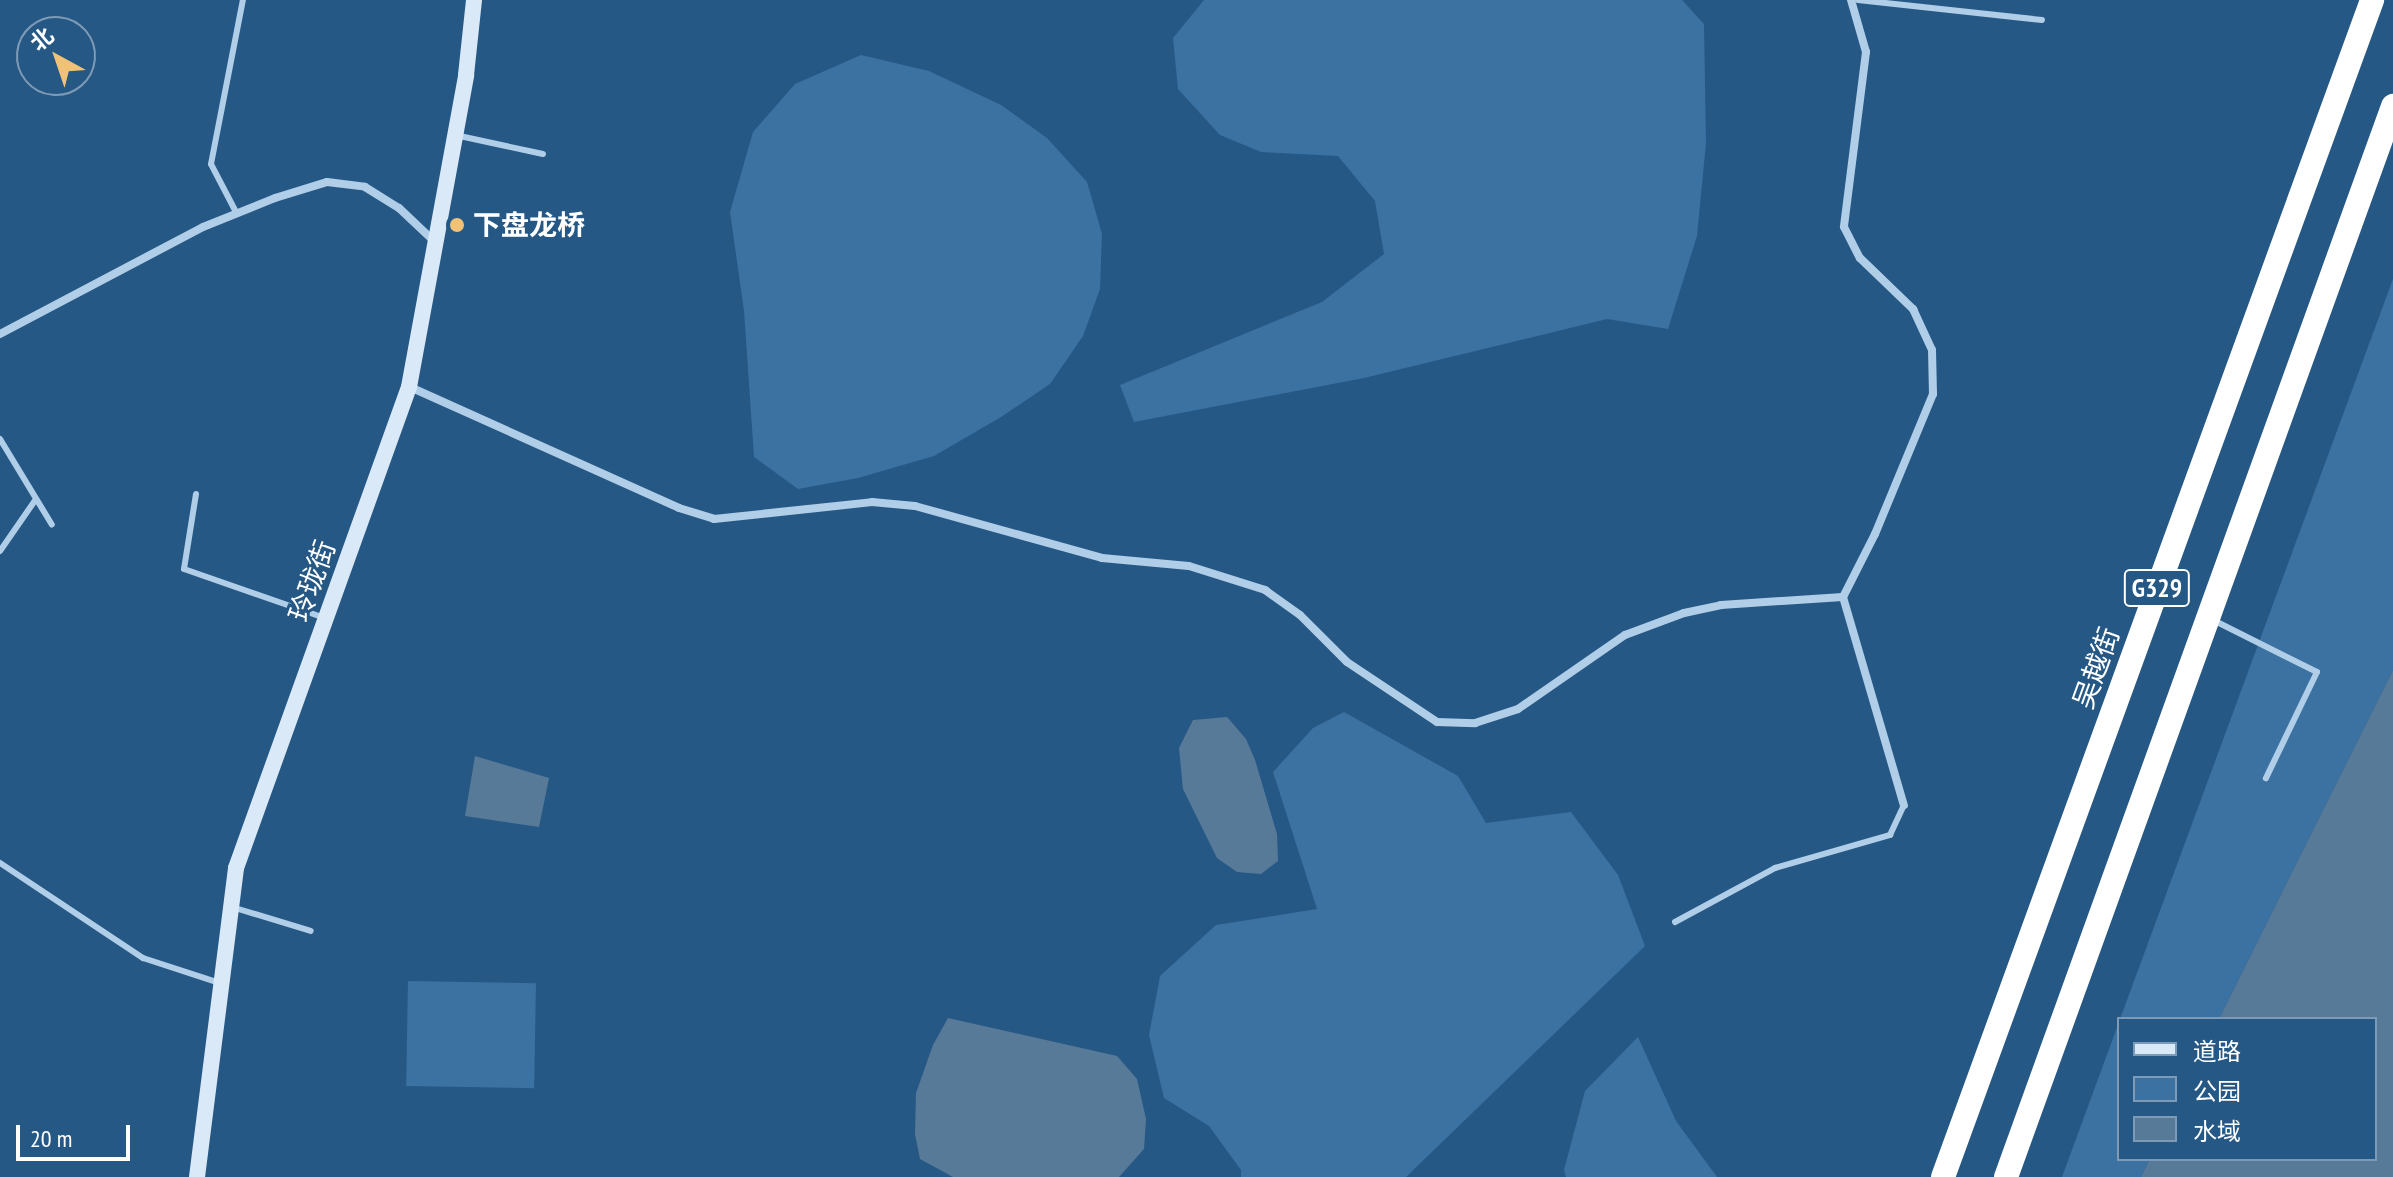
<!DOCTYPE html>
<html>
<head>
<meta charset="utf-8">
<style>
  body { margin:0 }
  #map { position:relative; width:2393px; height:1177px; overflow:hidden; background:#265885; font-family:"PT Sans Narrow","Noto Sans SC",sans-serif }
  div>[style] { position:absolute }
  [style*='--x'] { left:calc(var(--x)*1px); top:calc(var(--y)*1px); width:calc(var(--w)*1px); rotate:calc(var(--a)*1deg) }
  .green>* { inset:0; background:#3b72a2; transform-origin:0 0 }
  .water>* { inset:0; background:#587a99 }
  .lane>* { height:6px; margin:-3px; padding:0 3px; transform-origin:3px; border-radius:3px; background:#b0cee8 }
  .street>* { height:8px; margin:-4px; padding:0 4px; transform-origin:4px; border-radius:4px; background:#b0cee8 }
  .secondary>* { height:16px; margin:-8px; padding:0 8px; transform-origin:8px; border-radius:8px; background:#dae9f7 }
  .highway>* { height:24px; margin:-12px; padding:0 12px; transform-origin:12px; border-radius:12px; background:#fff }
  .dots>* { width:22px; height:22px; translate:-50% -50%; box-sizing:border-box; border:4px solid #265885; border-radius:50% }
  span { translate:-50% -50%; white-space:nowrap; text-align:center; line-height:1.15; -webkit-text-stroke:6px #265885; paint-order:stroke }
  .shield-label span { padding:2px 6px; background:#265885; border:2px solid; border-radius:6px; -webkit-text-stroke-width:0 }
  .shield-label { font-size:26px; color:#fff; font-weight:700 }
  .poi-label { font-size:28px; color:#fff; font-weight:700 }
  .left { translate:0 -50%; text-align:left }
  .street-label { font-size:28px; color:#fff }
  .legend { position:absolute; left:2117px; top:1017px; width:260px; height:144px; box-sizing:border-box; background:#265885; border:2px solid #7d9bb6; margin:0; padding:10px 14px; list-style:none; font-size:24px; color:#fff }
  .legend li { display:flex; align-items:center; gap:16px; height:40px }
  .legend b { width:40px; border:2px solid #7d9bb6 }
  .north { position:absolute; left:16px; top:16px; width:80px; height:80px; box-sizing:border-box; background:#265885; border:2px solid #7d9bb6; border-radius:50%; rotate:320deg; font-size:22px; font-weight:700; line-height:32px; text-align:center; color:#fff }
  .north::after { content:''; display:block; margin:auto; width:28px; height:36px; background:#f1c275; clip-path:polygon(50% 0,100% 100%,50% 72%,0 100%) }
  .scale { position:absolute; left:16px; top:1125px; width:114px; height:36px; box-sizing:border-box; border:4px solid #fff; border-top:0; padding-left:10px; font-size:24px; line-height:28px; white-space:nowrap; color:#fff; -webkit-text-stroke:6px #265885; paint-order:stroke }
</style>
</head>
<body>
<div id="map">
  <div class="green">
    <i style="clip-path:polygon(1204px 0,1682px 0,1704px 24px,1706px 143px,1697px 236px,1668px 329px,1607px 319px,1364px 378px,1134px 422px,1120px 385px,1322px 302px,1384px 254px,1375px 201px,1338px 156px,1261px 152px,1220px 135px,1178px 89px,1173px 38px)"></i>
    <i style="clip-path:polygon(861px 55px,929px 71px,1001px 105px,1047px 138px,1087px 182px,1102px 234px,1100px 289px,1083px 336px,1050px 384px,1001px 417px,934px 456px,858px 478px,798px 489px,754px 457px,744px 311px,730px 212px,753px 132px,795px 84px)"></i>
    <i style="clip-path:polygon(2393px 279px,2393px 670px,2219px 1019px,2120px 1019px)"></i>
    <i style="clip-path:polygon(1344px 712px,1458px 776px,1486px 823px,1571px 812px,1618px 875px,1645px 946px,1406px 1177px,1241px 1177px,1241px 1170px,1209px 1126px,1164px 1098px,1149px 1035px,1160px 976px,1216px 925px,1317px 909px,1273px 772px,1313px 728px)"></i>
    <i style="left:408px;top:981px;width:128px;height:105px;rotate:1deg"></i>
    <i style="clip-path:polygon(2119px 1022px,2119px 1159px,2150px 1159px,2141px 1177px,2062px 1177px)"></i>
    <i style="clip-path:polygon(1638px 1037px,1676px 1121px,1717px 1177px,1566px 1177px,1564px 1170px,1585px 1091px)"></i>
  </div>
  <div class="water">
    <i style="clip-path:polygon(2393px 670px,2393px 1177px,2141px 1177px,2150px 1159px,2375px 1159px,2375px 1019px,2219px 1019px)"></i>
    <i style="clip-path:polygon(1227px 717px,1246px 739px,1255px 760px,1277px 834px,1278px 861px,1261px 874px,1237px 872px,1217px 858px,1183px 789px,1179px 748px,1193px 720px)"></i>
    <i style="clip-path:polygon(475px 756px,549px 778px,539px 827px,465px 816px)"></i>
    <i style="clip-path:polygon(948px 1018px,1117px 1056px,1137px 1079px,1146px 1119px,1144px 1149px,1119px 1177px,953px 1177px,920px 1159px,915px 1134px,916px 1093px,933px 1045px)"></i>
  </div>
  <div class="lane">
    <i style="--x:1858;--y:0;--w:185;--a:6.2"></i>
    <i style="--x:455;--y:135;--w:90;--a:12.2"></i>
    <i style="--x:237;--y:214;--w:56;--a:-117.5"></i>
    <i style="--x:211;--y:164;--w:167;--a:-79"></i>
    <i style="--x:0;--y:439;--w:100;--a:58.8"></i>
    <i style="--x:196;--y:494;--w:76;--a:99.1"></i>
    <i style="--x:184;--y:569;--w:149;--a:19.2"></i>
    <i style="--x:0;--y:551;--w:63;--a:-55.3"></i>
    <i style="--x:2215;--y:621;--w:114;--a:26.6"></i>
    <i style="--x:2317;--y:672;--w:118;--a:115.7"></i>
    <i style="--x:0;--y:863;--w:172;--a:33.6"></i>
    <i style="--x:143;--y:958;--w:81;--a:18"></i>
    <i style="--x:235;--y:908;--w:79;--a:16.8"></i>
    <i style="--x:1675;--y:922;--w:114;--a:-28.4"></i>
    <i style="--x:1775;--y:868;--w:120;--a:-16"></i>
    <i style="--x:1890;--y:835;--w:33;--a:-65"></i>
  </div>
  <div class="street">
    <i style="--x:1851;--y:0;--w:54;--a:73.9"></i>
    <i style="--x:1866;--y:52;--w:176;--a:97.2"></i>
    <i style="--x:1844;--y:227;--w:35;--a:63"></i>
    <i style="--x:1860;--y:258;--w:74;--a:43.9"></i>
    <i style="--x:1913;--y:309;--w:45;--a:65.1"></i>
    <i style="--x:1932;--y:350;--w:44;--a:88.7"></i>
    <i style="--x:1933;--y:394;--w:152;--a:112.5"></i>
    <i style="--x:1875;--y:534;--w:71;--a:116.9"></i>
    <i style="--x:1843;--y:597;--w:217;--a:73.7"></i>
    <i style="--x:0;--y:334;--w:229;--a:-27.8"></i>
    <i style="--x:203;--y:227;--w:78;--a:-21.9"></i>
    <i style="--x:275;--y:198;--w:54;--a:-17.1"></i>
    <i style="--x:327;--y:182;--w:38;--a:7"></i>
    <i style="--x:365;--y:187;--w:40;--a:32"></i>
    <i style="--x:399;--y:208;--w:50;--a:43.4"></i>
    <i style="--x:410;--y:387;--w:295;--a:24.2"></i>
    <i style="--x:679;--y:508;--w:37;--a:17"></i>
    <i style="--x:714;--y:519;--w:159;--a:-6.1"></i>
    <i style="--x:872;--y:502;--w:43;--a:5.3"></i>
    <i style="--x:915;--y:506;--w:194;--a:15.5"></i>
    <i style="--x:1102;--y:558;--w:87;--a:5.3"></i>
    <i style="--x:1189;--y:566;--w:80;--a:17.5"></i>
    <i style="--x:1265;--y:590;--w:43;--a:35.5"></i>
    <i style="--x:1300;--y:615;--w:66;--a:45"></i>
    <i style="--x:1347;--y:662;--w:108;--a:33.7"></i>
    <i style="--x:1437;--y:722;--w:38;--a:2"></i>
    <i style="--x:1475;--y:723;--w:45;--a:-18"></i>
    <i style="--x:1518;--y:709;--w:130;--a:-34.7"></i>
    <i style="--x:1625;--y:635;--w:63;--a:-20.4"></i>
    <i style="--x:1684;--y:613;--w:38;--a:-12"></i>
    <i style="--x:1721;--y:605;--w:122;--a:-3.8"></i>
  </div>
  <div class="secondary">
    <i style="--x:197;--y:1177;--w:311;--a:-82.8"></i>
    <i style="--x:236;--y:868;--w:511;--a:-70.22"></i>
    <i style="--x:409;--y:387;--w:317;--a:-79.6"></i>
    <i style="--x:466;--y:75;--w:75;--a:-83.9"></i>
  </div>
  <div class="highway">
    <i style="--x:1943;--y:1177;--w:1253;--a:-69.97"></i>
    <i style="--x:2006;--y:1177;--w:1139;--a:-70.13"></i>
  </div>
  <div class="dots">
    <i style="left:457px;top:225px;background:#f1c275"></i>
  </div>
  <div class="shield-label">
    <span style="left:2157px;top:588px">G329</span>
  </div>
  <div class="poi-label">
    <span class="left" style="left:473px;top:225px">下盘龙桥</span>
  </div>
  <div class="street-label">
    <span style="left:312px;top:581px;rotate:-70deg">玲珑街</span>
    <span style="left:2096px;top:668px;rotate:-70deg">吴越街</span>
  </div>
  <ul class="legend">
  <li><b style="height:10px;background:#dae9f7"></b>道路</li>
  <li><b style="height:22px;background:#3b72a2"></b>公园</li>
  <li><b style="height:22px;background:#587a99"></b>水域</li>
  </ul>
  <div class="north">北</div>
  <div class="scale">20 m</div>
</div>
</body>
</html>
